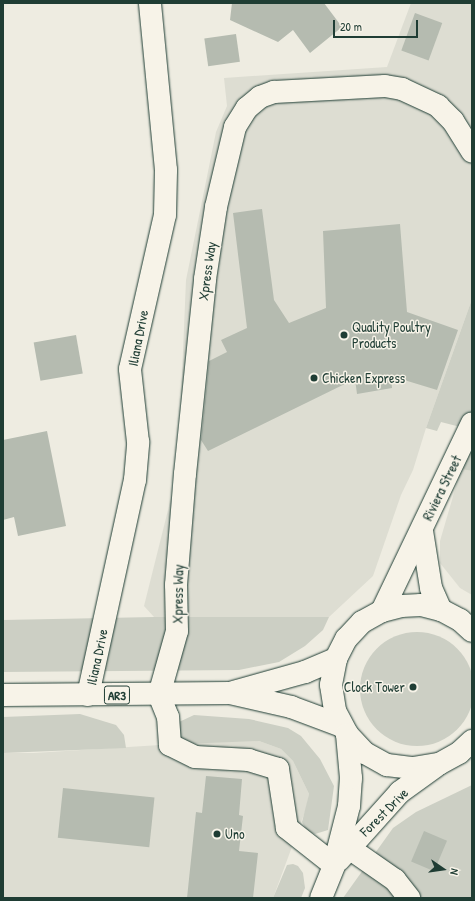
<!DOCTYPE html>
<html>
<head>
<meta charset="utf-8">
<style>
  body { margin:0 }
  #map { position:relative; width:475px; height:901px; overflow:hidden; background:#eeece1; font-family:"Patrick Hand",sans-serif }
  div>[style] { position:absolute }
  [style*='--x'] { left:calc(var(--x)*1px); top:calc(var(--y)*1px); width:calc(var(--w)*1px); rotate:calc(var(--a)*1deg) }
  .built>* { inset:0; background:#ddddd2 }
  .green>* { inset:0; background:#cccfc4 }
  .round { border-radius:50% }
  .building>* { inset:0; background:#b5bbb0; transform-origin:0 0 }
  .roads { filter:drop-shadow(0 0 1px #1f3d34) drop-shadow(0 0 1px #1f3d34) }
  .minor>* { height:22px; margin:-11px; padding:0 11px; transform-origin:11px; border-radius:11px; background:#f7f3e8 }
  .major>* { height:22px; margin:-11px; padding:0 11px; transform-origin:11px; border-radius:11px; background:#f7f3e8 }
  .dots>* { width:11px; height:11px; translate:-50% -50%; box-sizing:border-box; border:2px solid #f7f3e8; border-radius:50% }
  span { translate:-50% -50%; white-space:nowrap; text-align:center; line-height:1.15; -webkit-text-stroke:3px #f7f3e8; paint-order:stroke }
  .shield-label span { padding:1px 3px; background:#f7f3e8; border:1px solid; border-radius:3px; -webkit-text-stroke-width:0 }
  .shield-label { font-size:13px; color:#1f3d34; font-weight:700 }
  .street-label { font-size:14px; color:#1f3d34 }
  .poi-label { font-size:14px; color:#1f3d34 }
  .left { translate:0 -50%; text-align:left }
  .right { translate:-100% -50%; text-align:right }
  .frame { position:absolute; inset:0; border:4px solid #1f3d34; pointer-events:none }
  .north { position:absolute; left:423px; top:849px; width:40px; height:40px; -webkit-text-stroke:3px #f7f3e8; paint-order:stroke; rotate:103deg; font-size:11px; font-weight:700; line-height:16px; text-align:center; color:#1f3d34 }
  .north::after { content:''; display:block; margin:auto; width:14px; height:18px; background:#1f3d34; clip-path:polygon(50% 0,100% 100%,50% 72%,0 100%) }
  .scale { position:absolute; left:333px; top:20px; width:85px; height:18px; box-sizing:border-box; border:2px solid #1f3d34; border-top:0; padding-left:5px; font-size:12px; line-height:14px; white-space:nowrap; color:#1f3d34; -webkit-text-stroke:3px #f7f3e8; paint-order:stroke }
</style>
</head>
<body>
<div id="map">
  <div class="built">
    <i style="clip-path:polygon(411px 3px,472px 3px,472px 299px,426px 428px,413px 470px,401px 495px,373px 576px,329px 617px,154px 617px,144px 606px,178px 470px,186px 280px,216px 132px,227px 106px,224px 78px,387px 67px)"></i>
    <i style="clip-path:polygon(461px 469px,472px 471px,472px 595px,460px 588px,440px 563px,440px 541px)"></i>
    <i style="clip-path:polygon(223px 741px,259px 741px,281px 749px,293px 761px,309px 794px,306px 809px,273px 898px,3px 898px,3px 753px,34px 753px)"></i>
  </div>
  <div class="green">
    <i style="clip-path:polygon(472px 299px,472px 430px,441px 422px,437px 431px,426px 428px)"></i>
    <i style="clip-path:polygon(472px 435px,472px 471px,461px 469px)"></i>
    <i style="clip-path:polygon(154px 617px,329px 617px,323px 630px,305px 646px,279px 662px,239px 670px,3px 672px,3px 620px)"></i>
    <i class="round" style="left:360px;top:632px;width:114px;height:114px"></i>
    <i style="clip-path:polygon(80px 714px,116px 725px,124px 735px,126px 748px,3px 753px,3px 717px)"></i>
    <i style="clip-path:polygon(194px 715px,249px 719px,288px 728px,301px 736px,320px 759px,334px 786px,328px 830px,315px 834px,307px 831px,302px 822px,309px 794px,293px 761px,281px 749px,259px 741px,184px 744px,178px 736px,179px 722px)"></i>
    <i style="clip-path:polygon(472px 785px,472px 898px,343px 898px,393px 828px,416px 812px)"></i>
    <i style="clip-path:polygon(293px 864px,298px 866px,303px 873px,305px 888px,301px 898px,273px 898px,287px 865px)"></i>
  </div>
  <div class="building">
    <i style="clip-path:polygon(232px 3px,324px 3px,342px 27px,310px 53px,293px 30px,278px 42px,230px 20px)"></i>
    <i style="left:415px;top:13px;width:29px;height:40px;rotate:20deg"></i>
    <i style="left:236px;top:34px;width:28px;height:32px;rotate:82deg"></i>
    <i style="clip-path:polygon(262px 209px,274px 300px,289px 323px,326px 308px,323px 231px,400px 224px,407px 312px,458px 330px,437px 390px,391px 376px,392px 388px,357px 394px,355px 379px,208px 451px,201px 440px,209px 361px,227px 352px,221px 340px,247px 328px,233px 213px)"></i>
    <i style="left:76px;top:335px;width:39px;height:43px;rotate:80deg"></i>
    <i style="clip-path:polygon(47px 431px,66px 526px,18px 536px,14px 517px,3px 520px,3px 440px)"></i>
    <i style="clip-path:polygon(206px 776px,242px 779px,239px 815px,243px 816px,239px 851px,258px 853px,253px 898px,187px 898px,196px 812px,202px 813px)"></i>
    <i style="left:63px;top:788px;width:92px;height:50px;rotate:6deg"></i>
    <i style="left:424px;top:831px;width:25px;height:33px;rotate:23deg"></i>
  </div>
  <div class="roads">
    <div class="minor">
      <i style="--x:422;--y:531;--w:58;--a:81"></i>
      <i style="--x:431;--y:588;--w:24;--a:66"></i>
      <i style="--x:382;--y:611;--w:208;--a:-64.4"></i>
      <i style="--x:88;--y:695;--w:220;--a:-77.7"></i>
      <i style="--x:135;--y:480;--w:38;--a:-85"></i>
      <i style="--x:138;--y:442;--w:73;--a:-96.3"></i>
      <i style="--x:130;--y:369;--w:158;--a:-77.2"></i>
      <i style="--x:165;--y:215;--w:45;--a:-88.7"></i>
      <i style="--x:166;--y:170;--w:168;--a:-95.5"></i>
      <i style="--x:349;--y:848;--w:56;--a:34.8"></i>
      <i style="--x:395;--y:880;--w:23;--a:52"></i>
      <i style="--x:334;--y:865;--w:60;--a:-141.8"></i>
      <i style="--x:287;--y:828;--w:60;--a:-98.7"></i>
      <i style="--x:278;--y:769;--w:30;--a:-163"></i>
      <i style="--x:249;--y:760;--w:54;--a:-176.8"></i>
      <i style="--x:195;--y:757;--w:28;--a:-154"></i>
      <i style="--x:170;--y:745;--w:28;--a:-94"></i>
      <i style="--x:168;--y:717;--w:24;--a:-112"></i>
      <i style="--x:159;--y:695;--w:66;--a:-74.3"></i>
      <i style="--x:177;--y:631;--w:46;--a:-91.2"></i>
      <i style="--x:176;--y:585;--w:111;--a:-85.4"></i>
      <i style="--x:185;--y:474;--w:196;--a:-84.1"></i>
      <i style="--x:205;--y:279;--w:73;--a:-81.3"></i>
      <i style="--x:216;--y:207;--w:82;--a:-76.6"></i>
      <i style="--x:235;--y:127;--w:22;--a:-58"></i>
      <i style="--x:247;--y:108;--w:17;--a:-40"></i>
      <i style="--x:260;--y:97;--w:15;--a:-20"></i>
      <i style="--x:274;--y:92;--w:111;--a:-3.1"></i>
      <i style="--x:385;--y:86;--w:17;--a:10"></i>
      <i style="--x:402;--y:89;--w:40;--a:25"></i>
      <i style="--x:438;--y:106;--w:21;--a:45"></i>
      <i style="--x:453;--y:121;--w:36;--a:58"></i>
    </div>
    <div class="major">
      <i style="--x:472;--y:631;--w:16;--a:-137"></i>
      <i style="--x:460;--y:620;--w:21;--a:-152"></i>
      <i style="--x:441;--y:610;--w:21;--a:-166"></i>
      <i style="--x:421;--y:605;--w:20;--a:177"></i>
      <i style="--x:401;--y:606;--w:20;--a:165"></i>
      <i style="--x:382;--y:611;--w:23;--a:151"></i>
      <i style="--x:362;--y:622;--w:23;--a:133"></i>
      <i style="--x:346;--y:639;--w:22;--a:117"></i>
      <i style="--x:336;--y:659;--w:26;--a:101"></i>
      <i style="--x:331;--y:685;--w:26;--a:81"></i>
      <i style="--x:335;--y:711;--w:26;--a:62"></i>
      <i style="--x:347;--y:734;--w:26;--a:47"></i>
      <i style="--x:365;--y:753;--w:25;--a:29"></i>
      <i style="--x:387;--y:765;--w:26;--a:7"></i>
      <i style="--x:413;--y:768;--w:26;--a:-9"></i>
      <i style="--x:439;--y:764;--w:23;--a:-29"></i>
      <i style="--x:459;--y:753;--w:18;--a:-43"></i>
      <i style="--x:233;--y:692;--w:75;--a:-15.5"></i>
      <i style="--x:305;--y:672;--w:34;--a:-23"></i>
      <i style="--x:3;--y:695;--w:227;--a:-0.5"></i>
      <i style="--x:230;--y:693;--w:63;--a:12.9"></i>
      <i style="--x:291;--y:707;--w:54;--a:20.4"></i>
      <i style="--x:339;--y:860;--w:91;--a:-48.1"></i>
      <i style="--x:400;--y:792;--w:44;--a:-35.8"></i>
      <i style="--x:321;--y:898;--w:35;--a:-68"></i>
      <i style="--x:334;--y:865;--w:61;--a:-75.7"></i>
      <i style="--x:349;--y:806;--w:28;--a:-86"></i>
      <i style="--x:351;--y:778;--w:44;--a:-95.2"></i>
    </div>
  </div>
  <div class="dots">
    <i style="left:344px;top:335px;background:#1f3d34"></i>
    <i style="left:314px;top:378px;background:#1f3d34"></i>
    <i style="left:413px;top:687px;background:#1f3d34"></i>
    <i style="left:217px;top:834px;background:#1f3d34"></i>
  </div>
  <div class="shield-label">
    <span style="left:117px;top:695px">AR3</span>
  </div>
  <div class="street-label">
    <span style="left:207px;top:271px;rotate:-82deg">Xpress Way</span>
    <span style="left:138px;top:338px;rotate:-79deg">Iliana Drive</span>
    <span style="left:442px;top:488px;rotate:-64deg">Riviera Street</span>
    <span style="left:178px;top:594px;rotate:-89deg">Xpress Way</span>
    <span style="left:97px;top:657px;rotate:-78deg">Iliana Drive</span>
    <span style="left:384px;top:812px;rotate:-45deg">Forest Drive</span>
  </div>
  <div class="poi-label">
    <span class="left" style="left:352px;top:335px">Quality Poultry<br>Products</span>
    <span class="left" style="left:322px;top:378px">Chicken Express</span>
    <span class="right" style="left:405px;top:687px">Clock Tower</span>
    <span class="left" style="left:225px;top:834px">Uno</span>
  </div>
  <div class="frame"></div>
  <div class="north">N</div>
  <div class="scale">20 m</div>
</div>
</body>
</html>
